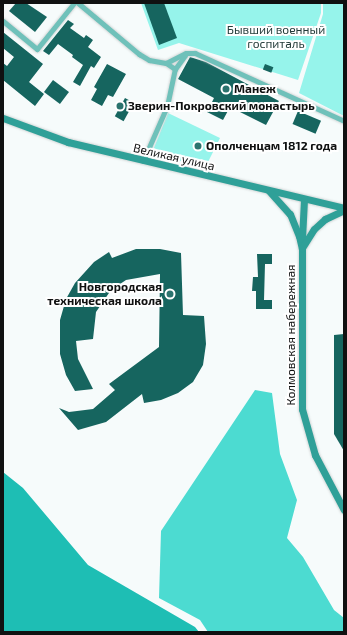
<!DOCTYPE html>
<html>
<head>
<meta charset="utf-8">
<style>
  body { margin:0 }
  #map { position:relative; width:347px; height:635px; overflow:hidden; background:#f6fbfb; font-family:"Exo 2",sans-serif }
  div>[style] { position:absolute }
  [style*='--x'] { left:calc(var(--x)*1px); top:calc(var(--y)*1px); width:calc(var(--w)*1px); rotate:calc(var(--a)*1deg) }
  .green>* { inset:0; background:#96f4eb }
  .forest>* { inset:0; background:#4cdbd1 }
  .water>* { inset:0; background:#1ebeb4 }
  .building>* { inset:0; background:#16655f; transform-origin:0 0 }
  .roads { filter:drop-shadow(0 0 1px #d1d6d6) drop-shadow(0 0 1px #d1d6d6) }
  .street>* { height:5px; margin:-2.5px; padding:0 2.5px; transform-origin:2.5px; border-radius:2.5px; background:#6fc1ba }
  .secondary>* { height:7px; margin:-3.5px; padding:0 3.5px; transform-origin:3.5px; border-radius:3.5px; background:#2fa098 }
  .dots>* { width:11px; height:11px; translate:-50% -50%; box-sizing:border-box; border:2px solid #fff; border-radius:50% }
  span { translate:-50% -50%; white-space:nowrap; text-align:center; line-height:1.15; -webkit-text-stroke:4px #fff; paint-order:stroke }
  .park-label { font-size:12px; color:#243c3a }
  .poi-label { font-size:12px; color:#101111; font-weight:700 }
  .left { translate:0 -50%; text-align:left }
  .right { translate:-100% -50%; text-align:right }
  .street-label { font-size:12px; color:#101111 }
  .frame { position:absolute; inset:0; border:4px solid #101111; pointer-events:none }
</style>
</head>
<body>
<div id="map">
  <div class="green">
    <i style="clip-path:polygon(141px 3px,321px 3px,321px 13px,298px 80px,179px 43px,158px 50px)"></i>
    <i style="clip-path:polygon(323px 3px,344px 3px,344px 116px,299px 93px,323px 14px)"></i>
    <i style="clip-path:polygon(168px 113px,220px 138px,206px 166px,151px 155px)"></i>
  </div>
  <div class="forest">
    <i style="clip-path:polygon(255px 390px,272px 393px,280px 454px,297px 500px,287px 538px,303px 557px,334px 610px,344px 618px,344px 632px,208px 632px,200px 620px,159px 598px,161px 531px)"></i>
  </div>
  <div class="water">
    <i style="clip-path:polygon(3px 472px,23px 488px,88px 565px,195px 627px,199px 632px,3px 632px)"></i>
  </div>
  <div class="building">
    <i style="clip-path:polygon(16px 3px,26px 3px,47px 17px,35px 32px,9px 11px)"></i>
    <i style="clip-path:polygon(144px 3px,164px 3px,177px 38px,159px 45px)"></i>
    <i style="clip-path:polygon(68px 20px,74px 24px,70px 28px,84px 38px,86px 35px,93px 40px,88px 47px,101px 57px,94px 68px,91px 66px,80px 86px,73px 82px,83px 65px,72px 57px,73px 55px,58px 44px,49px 55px,43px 51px)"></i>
    <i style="clip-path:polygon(3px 32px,43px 64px,29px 82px,44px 94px,35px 106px,3px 80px,3px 63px,7px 66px,14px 57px,3px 48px)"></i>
    <i style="clip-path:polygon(190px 57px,206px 62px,279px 101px,266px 125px,230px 107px,223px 120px,207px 112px,214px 98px,178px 79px)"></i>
    <i style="clip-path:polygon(107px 64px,126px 74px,113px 97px,108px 95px,102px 106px,91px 100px,97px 89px,94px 87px)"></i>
    <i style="left:265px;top:64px;width:9px;height:6px;rotate:21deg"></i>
    <i style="left:53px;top:80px;width:20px;height:15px;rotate:37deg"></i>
    <i style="left:125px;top:98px;width:10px;height:21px;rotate:29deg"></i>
    <i style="left:298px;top:111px;width:25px;height:14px;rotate:23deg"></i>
    <i style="clip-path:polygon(136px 249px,160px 249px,181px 253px,183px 315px,204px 316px,206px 344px,203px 365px,193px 382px,178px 393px,161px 400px,144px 403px,142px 394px,106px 422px,78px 430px,59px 408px,69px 412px,93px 409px,115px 390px,109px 384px,159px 347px,160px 274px,126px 280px,111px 290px,96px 312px,93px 339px,76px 341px,78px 359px,93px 389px,75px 391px,66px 375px,60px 354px,60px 320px,66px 299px,75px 283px,94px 262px,109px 252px,112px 258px)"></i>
    <i style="clip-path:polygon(257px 254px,272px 254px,272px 264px,265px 264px,264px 300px,272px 300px,272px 309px,256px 309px,256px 291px,252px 291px,253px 277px,258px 277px)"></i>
    <i style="clip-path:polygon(344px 334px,344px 451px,334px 434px,334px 335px)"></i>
  </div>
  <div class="roads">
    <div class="street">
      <i style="--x:78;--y:3;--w:80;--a:39.9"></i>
      <i style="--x:139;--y:54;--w:12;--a:31"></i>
      <i style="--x:149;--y:60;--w:17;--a:10"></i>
      <i style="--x:166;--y:63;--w:11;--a:34"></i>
      <i style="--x:3;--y:21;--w:44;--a:39.5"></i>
      <i style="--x:37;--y:49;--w:59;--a:-51.2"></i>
      <i style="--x:166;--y:63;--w:22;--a:-27"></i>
      <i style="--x:186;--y:53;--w:9;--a:0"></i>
      <i style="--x:195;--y:53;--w:164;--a:24.5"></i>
      <i style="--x:143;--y:161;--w:60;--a:-66.4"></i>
      <i style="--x:167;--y:106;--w:38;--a:-78"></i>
      <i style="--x:175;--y:69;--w:17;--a:-54"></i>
    </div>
    <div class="secondary">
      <i style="--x:3;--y:118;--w:69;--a:20.3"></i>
      <i style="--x:68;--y:142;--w:284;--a:13.4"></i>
      <i style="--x:269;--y:191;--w:31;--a:48"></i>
      <i style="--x:290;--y:214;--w:24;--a:68"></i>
      <i style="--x:299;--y:236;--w:13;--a:77"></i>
      <i style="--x:302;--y:249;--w:160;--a:90"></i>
      <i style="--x:302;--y:409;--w:48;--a:74.2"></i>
      <i style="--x:315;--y:455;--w:62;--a:62.2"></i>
      <i style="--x:302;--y:239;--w:40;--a:-87.1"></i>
      <i style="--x:302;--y:248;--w:22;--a:-58"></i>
      <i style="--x:314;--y:229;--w:15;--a:-42"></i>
      <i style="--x:325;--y:219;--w:21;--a:-25"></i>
    </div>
  </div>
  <div class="dots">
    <i style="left:226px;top:89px;background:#2b736e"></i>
    <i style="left:120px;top:106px;background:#2b736e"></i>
    <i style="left:198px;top:146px;background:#2b736e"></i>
    <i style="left:170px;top:294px;background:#2b736e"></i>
  </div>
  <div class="park-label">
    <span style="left:276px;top:37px">Бывший военный<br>госпиталь</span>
  </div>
  <div class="poi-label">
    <span class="left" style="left:234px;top:89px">Манеж</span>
    <span class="left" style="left:128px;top:106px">Зверин-Покровский монастырь</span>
    <span class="left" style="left:206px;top:146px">Ополченцам 1812 года</span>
    <span class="right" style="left:162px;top:294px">Новгородская<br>техническая школа</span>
  </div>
  <div class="street-label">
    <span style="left:174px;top:157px;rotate:13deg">Великая улица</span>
    <span style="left:291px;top:335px;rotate:-90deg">Колмовская набережная</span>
  </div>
  <div class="frame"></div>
</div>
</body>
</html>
